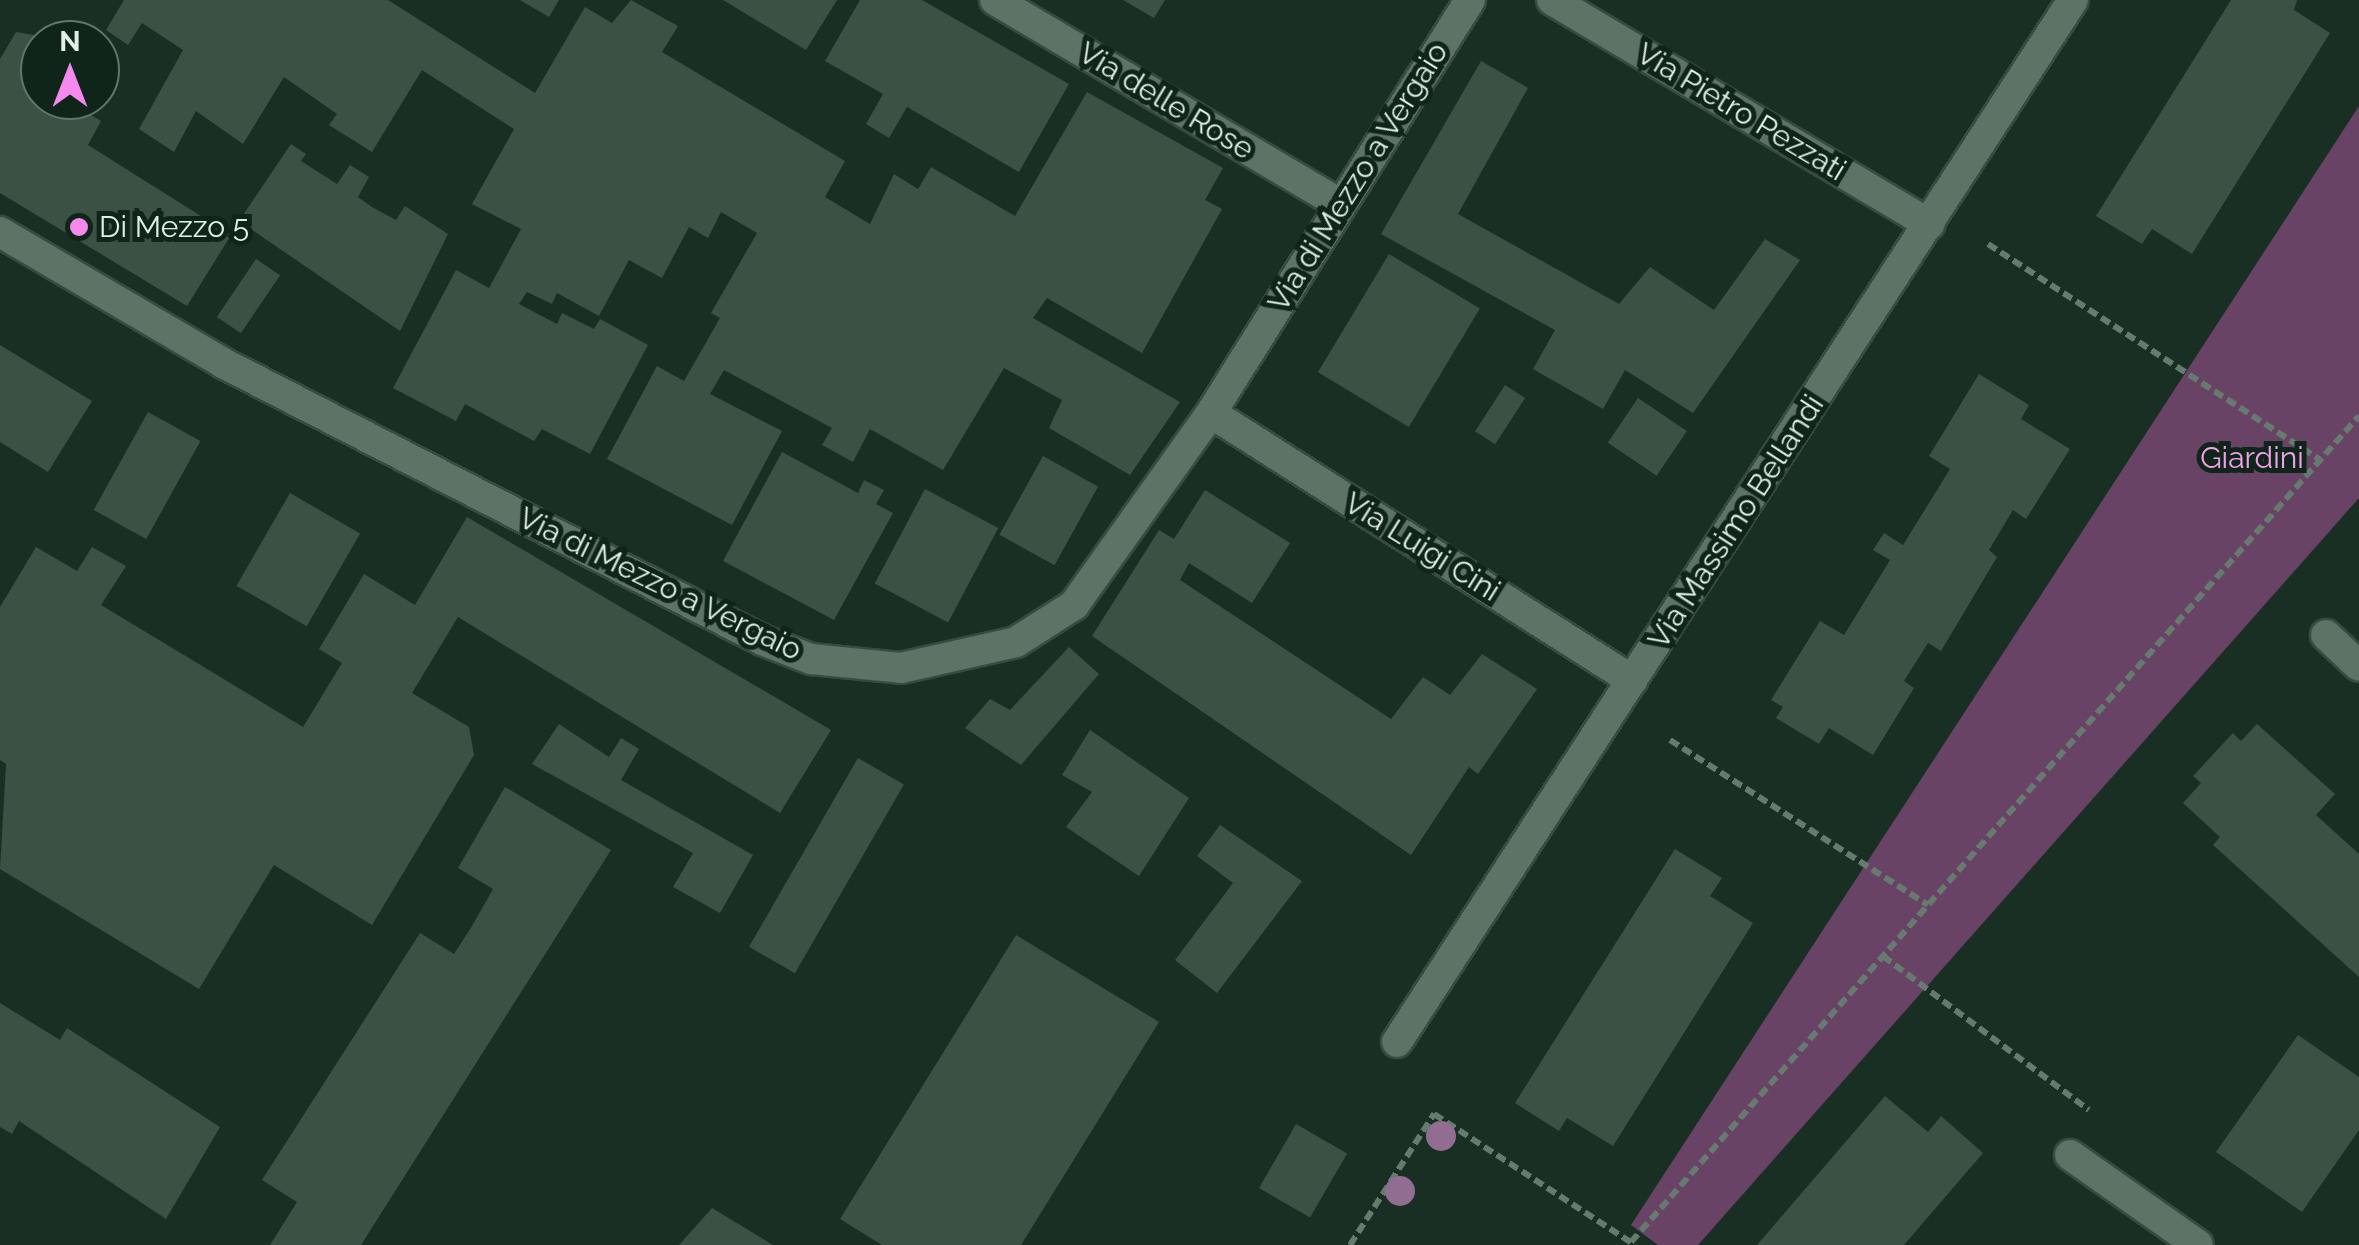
<!DOCTYPE html>
<style>
body{margin:0}
#map{position:relative;width:2359px;height:1245px;overflow:hidden;background:#1a2f23;font-family:Raleway,sans-serif}
div>[style]{position:absolute}
.green>*{inset:0;background:#684365}
.building>*{inset:0;background:#3a5143;transform-origin:0 0}
.path>*{height:6px;margin-top:-3px;transform-origin:0;background:repeating-linear-gradient(90deg,#677a6f 0 10px,transparent 0 15px)}
.roads{filter:drop-shadow(2px 0 #384b40) drop-shadow(-2px 0 #384b40) drop-shadow(0 2px #384b40) drop-shadow(0 -2px #384b40)}
.minor>*{height:30px;margin:-15px;padding:0 15px;transform-origin:15px;border-radius:15px;background:#5c7365}
.trees>*{width:30px;height:30px;margin:-15px;border-radius:50%;background:#916e91}
.dots>*{width:28px;height:28px;translate:-50% -50%;box-sizing:border-box;border:5px solid #102519;border-radius:50%}
span{translate:-50% -50%;white-space:nowrap;text-align:center;line-height:1.15;-webkit-text-stroke:10px #102519;paint-order:stroke}
.street-label{font-size:30px;color:#e1efe6}
.poi-label{font-size:30px;color:#e1efe6}
.left{translate:0 -50%;text-align:left}
.park-label{font-size:30px;color:#f2a1eb}
.north{position:absolute;left:20px;top:20px;width:100px;height:100px;box-sizing:border-box;background:#102519;border:2px solid #64766b;border-radius:50%;rotate:0deg;font-size:28px;font-weight:700;line-height:40px;text-align:center;color:#e1efe6}
.north::after{content:'';display:block;margin:auto;width:35px;height:45px;background:#f689ed;clip-path:polygon(50% 0,100% 100%,50% 72%,0 100%)}
</style>
<div id="map">
<div class="green">
<i style="clip-path:polygon(2359px 106px,2359px 498px,1698px 1245px,1658px 1245px,1631px 1225px)"></i>
</div>
<div class="building">
<i style="clip-path:polygon(124px 0,388px 0,535px 93px,585px 7px,612px 23px,631px 0,678px 26px,662px 52px,845px 161px,825px 197px,870px 224px,894px 174px,918px 189px,931px 167px,1015px 216px,1087px 92px,1223px 168px,1205px 200px,1222px 209px,1142px 353px,1047px 298px,1033px 318px,1180px 402px,1130px 475px,1049px 428px,1062px 400px,1004px 368px,943px 470px,870px 429px,853px 462px,822px 445px,832px 428px,724px 370px,710px 394px,782px 431px,732px 525px,607px 459px,657px 366px,684px 381px,720px 318px,711px 313px,757px 233px,721px 212px,708px 238px,689px 227px,662px 278px,629px 260px,599px 316px,557px 293px,552px 304px,527px 292px,519px 304px,557px 324px,562px 313px,594px 329px,600px 319px,648px 345px,590px 454px,542px 429px,534px 441px,465px 404px,456px 421px,393px 388px,456px 270px,489px 288px,521px 229px,472px 204px,514px 129px,422px 70px,372px 152px,329px 125px,337px 114px,284px 77px,243px 144px,196px 111px,174px 152px,139px 129px,183px 50px,142px 23px,128px 45px,106px 30px)"></i>
<i style="clip-path:polygon(520px 0,559px 0,549px 17px)"></i>
<i style="clip-path:polygon(723px 0,837px 0,806px 50px)"></i>
<i style="clip-path:polygon(860px 0,922px 0,1069px 84px,1019px 172px,907px 107px,889px 138px,866px 124px,883px 94px,825px 61px)"></i>
<i style="clip-path:polygon(1123px 0,1165px 0,1154px 18px)"></i>
<i style="clip-path:polygon(2231px 0,2297px 0,2294px 10px,2330px 33px,2192px 254px,2152px 229px,2142px 244px,2096px 216px)"></i>
<i style="clip-path:polygon(54px 23px,82px 40px,40px 40px,40px 100px,67px 100px,101px 121px,88px 145px,231px 235px,187px 306px,0 193px,0 59px,16px 32px,46px 37px)"></i>
<i style="clip-path:polygon(1481px 61px,1528px 88px,1458px 214px,1619px 304px,1650px 267px,1714px 310px,1765px 239px,1800px 260px,1693px 413px,1625px 370px,1603px 409px,1533px 369px,1555px 330px,1381px 234px)"></i>
<i style="clip-path:polygon(291px 144px,306px 154px,301px 161px,337px 184px,350px 165px,369px 177px,358px 197px,372px 207px,396px 220px,405px 206px,448px 234px,400px 331px,239px 221px)"></i>
<i style="left:1389px;top:254px;width:106px;height:138px;rotate:31deg"></i>
<i style="left:256px;top:259px;width:29px;height:70px;rotate:34deg"></i>
<i style="clip-path:polygon(0 345px,92px 401px,48px 472px,0 442px)"></i>
<i style="clip-path:polygon(1979px 374px,2029px 405px,2021px 419px,2070px 449px,2026px 519px,2013px 510px,1989px 550px,1997px 557px,1941px 651px,1928px 643px,1904px 681px,1914px 688px,1873px 755px,1829px 728px,1819px 744px,1776px 718px,1783px 707px,1771px 700px,1820px 621px,1844px 635px,1890px 560px,1873px 550px,1884px 533px,1903px 545px,1950px 469px,1929px 456px)"></i>
<i style="left:1505px;top:385px;width:24px;height:55px;rotate:33deg"></i>
<i style="left:1638px;top:398px;width:59px;height:54px;rotate:34deg"></i>
<i style="left:148px;top:412px;width:60px;height:112px;rotate:29deg"></i>
<i style="clip-path:polygon(782px 452px,858px 493px,864px 480px,884px 490px,876px 504px,893px 513px,834px 620px,723px 561px)"></i>
<i style="left:1043px;top:456px;width:63px;height:90px;rotate:29deg"></i>
<i style="left:925px;top:489px;width:83px;height:107px;rotate:28deg"></i>
<i style="clip-path:polygon(1205px 490px,1290px 543px,1252px 603px,1189px 563px,1180px 580px,1391px 719px,1423px 677px,1450px 695px,1482px 654px,1537px 689px,1478px 774px,1469px 767px,1411px 855px,1092px 636px,1159px 530px,1174px 539px)"></i>
<i style="left:290px;top:493px;width:81px;height:107px;rotate:30deg"></i>
<i style="clip-path:polygon(467px 517px,831px 730px,780px 813px,458px 617px,412px 693px,469px 727px,474px 755px,372px 925px,274px 865px,199px 989px,0 869px,6px 764px,0 760px,0 607px,36px 547px,77px 571px,92px 547px,126px 566px,101px 605px,303px 727px,342px 663px,319px 649px,364px 574px,415px 605px)"></i>
<i style="clip-path:polygon(1069px 647px,1099px 674px,1021px 765px,965px 728px,990px 699px,1010px 710px)"></i>
<i style="clip-path:polygon(559px 724px,609px 757px,621px 738px,639px 749px,621px 780px,753px 855px,720px 913px,673px 887px,693px 853px,532px 764px)"></i>
<i style="clip-path:polygon(2257px 724px,2335px 794px,2316px 815px,2359px 854px,2359px 977px,2213px 845px,2220px 837px,2183px 803px,2201px 783px,2193px 776px,2233px 733px,2241px 741px)"></i>
<i style="clip-path:polygon(1090px 730px,1189px 798px,1139px 876px,1066px 827px,1092px 792px,1062px 775px)"></i>
<i style="left:858px;top:758px;width:53px;height:218px;rotate:30deg"></i>
<i style="clip-path:polygon(505px 787px,611px 850px,361px 1245px,270px 1245px,297px 1202px,262px 1180px,420px 933px,454px 954px,472px 926px,493px 889px,458px 868px)"></i>
<i style="clip-path:polygon(1220px 825px,1302px 881px,1217px 993px,1175px 960px,1233px 883px,1197px 856px)"></i>
<i style="clip-path:polygon(1675px 849px,1722px 878px,1710px 896px,1753px 923px,1613px 1146px,1567px 1118px,1559px 1131px,1515px 1103px)"></i>
<i style="clip-path:polygon(1016px 935px,1159px 1022px,1021px 1245px,882px 1245px,840px 1219px)"></i>
<i style="clip-path:polygon(0 1003px,60px 1040px,67px 1028px,220px 1127px,166px 1219px,19px 1121px,12px 1134px,0 1127px)"></i>
<i style="clip-path:polygon(2298px 1035px,2359px 1077px,2359px 1130px,2302px 1212px,2216px 1152px)"></i>
<i style="clip-path:polygon(1885px 1096px,1928px 1132px,1941px 1116px,1983px 1153px,1904px 1245px,1757px 1245px)"></i>
<i style="left:1296px;top:1124px;width:59px;height:74px;rotate:30deg"></i>
<i style="clip-path:polygon(712px 1208px,773px 1245px,679px 1245px)"></i>
</div>
<div class="path">
<i style="left:1988px;top:244px;width:396px;rotate:33deg"></i>
<i style="left:1670px;top:740px;width:306px;rotate:32.6deg"></i>
<i style="left:1883px;top:956px;width:257px;rotate:36.8deg"></i>
<i style="left:1631px;top:1242px;width:1101px;rotate:-48.61deg"></i>
<i style="left:1350px;top:1245px;width:156px;rotate:-57.3deg"></i>
<i style="left:1434px;top:1114px;width:240px;rotate:33.1deg"></i>
</div>
<div class="roads">
<div class="minor">
<i style="left:995px;top:0;width:399px;rotate:30.6deg"></i>
<i style="left:1552px;top:0;width:439px;rotate:30.7deg"></i>
<i style="left:0;top:232px;width:259px;rotate:30.4deg"></i>
<i style="left:223px;top:363px;width:606px;rotate:27.2deg"></i>
<i style="left:762px;top:640px;width:53px;rotate:21.2deg"></i>
<i style="left:811px;top:659px;width:90px;rotate:5.7deg"></i>
<i style="left:901px;top:668px;width:118px;rotate:-12.7deg"></i>
<i style="left:1016px;top:642px;width:69px;rotate:-32.5deg"></i>
<i style="left:1074px;top:605px;width:236px;rotate:-54.5deg"></i>
<i style="left:1211px;top:413px;width:487px;rotate:-57.9deg"></i>
<i style="left:1211px;top:413px;width:499px;rotate:32.4deg"></i>
<i style="left:2326px;top:635px;width:45px;rotate:43.2deg"></i>
<i style="left:1397px;top:1042px;width:1242px;rotate:-57.03deg"></i>
<i style="left:2070px;top:1155px;width:156px;rotate:35.1deg"></i>
</div>
</div>
<div class="trees">
<i style="left:1441px;top:1136px"></i>
<i style="left:1400px;top:1191px"></i>
</div>
<div class="dots">
<i style="left:79px;top:227px;background:#f689ed"></i>
</div>
<div class="street-label">
<span style="left:1166px;top:101px;rotate:31deg">Via delle Rose</span>
<span style="left:1741px;top:112px;rotate:31deg">Via Pietro Pezzati</span>
<span style="left:1358px;top:177px;rotate:-58deg">Via di Mezzo a Vergaio</span>
<span style="left:1736px;top:522px;rotate:-57deg">Via Massimo Bellandi</span>
<span style="left:1422px;top:547px;rotate:32deg">Via Luigi Cini</span>
<span style="left:660px;top:584px;rotate:26deg">Via di Mezzo a Vergaio</span>
</div>
<div class="poi-label">
<span class="left" style="left:99px;top:227px">Di Mezzo 5</span>
</div>
<div class="park-label">
<span style="left:2252px;top:458px">Giardini</span>
</div>
<div class="north">N</div>
</div>
